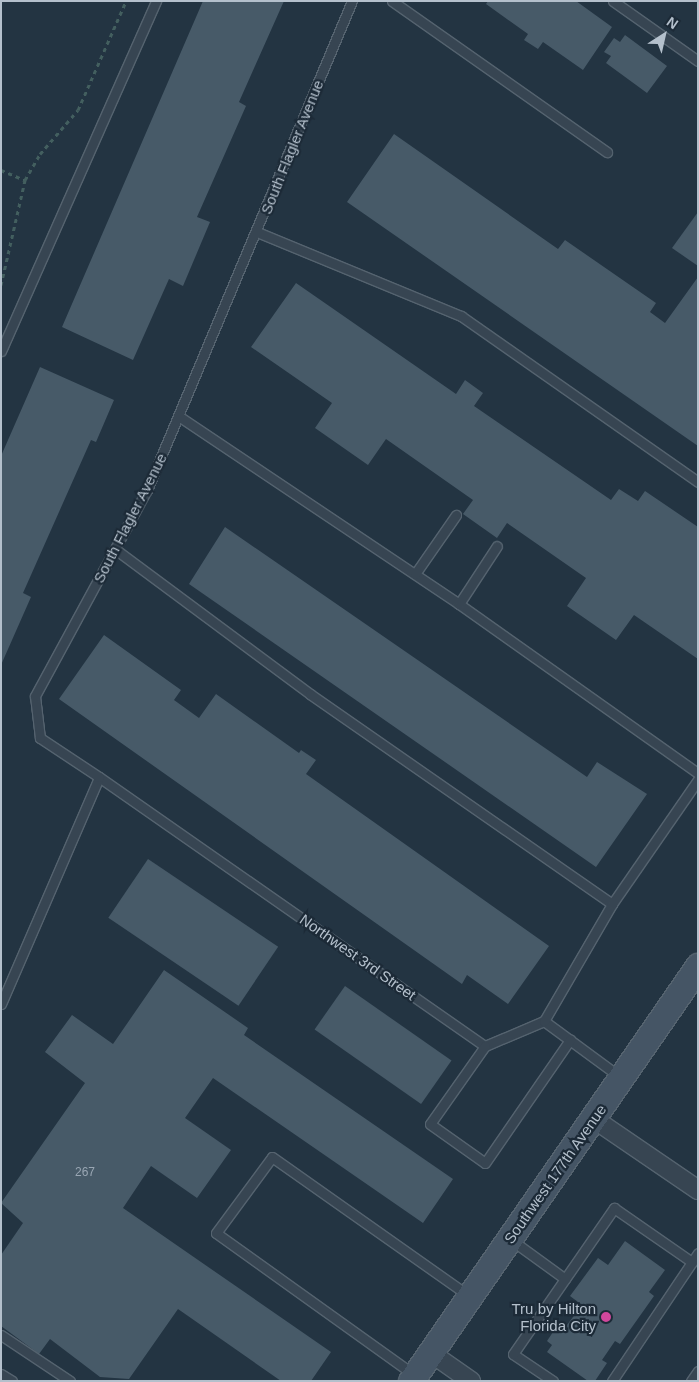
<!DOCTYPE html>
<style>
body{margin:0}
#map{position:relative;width:699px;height:1382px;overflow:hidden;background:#233442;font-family:Helvetica,sans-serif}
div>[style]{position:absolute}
.building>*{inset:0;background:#475a68;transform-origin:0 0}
.path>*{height:3px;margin-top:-1.5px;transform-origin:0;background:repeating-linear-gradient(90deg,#435f5f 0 4px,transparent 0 8px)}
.roads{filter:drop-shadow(1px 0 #55636f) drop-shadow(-1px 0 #55636f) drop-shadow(0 1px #55636f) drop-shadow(0 -1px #55636f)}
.lane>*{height:9px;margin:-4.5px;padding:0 4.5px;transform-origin:4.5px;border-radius:4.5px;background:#374552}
.street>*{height:18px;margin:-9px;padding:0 9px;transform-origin:9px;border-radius:9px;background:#374552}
.secondary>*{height:25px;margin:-12.5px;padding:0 12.5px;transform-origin:12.5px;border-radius:12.5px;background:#455565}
.dots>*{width:14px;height:14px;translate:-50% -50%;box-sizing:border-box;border:2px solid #1c2a37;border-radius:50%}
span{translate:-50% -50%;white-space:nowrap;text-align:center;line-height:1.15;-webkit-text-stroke:4.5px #1c2a37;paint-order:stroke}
.number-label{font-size:12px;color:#99a6b3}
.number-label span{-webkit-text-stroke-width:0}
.street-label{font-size:15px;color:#b4c0cc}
.poi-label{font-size:15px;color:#b4c0cc}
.right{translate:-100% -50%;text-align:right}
.frame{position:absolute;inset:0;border:2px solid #b4c0cc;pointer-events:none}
.north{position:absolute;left:639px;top:10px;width:50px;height:50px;-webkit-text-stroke:4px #1c2a37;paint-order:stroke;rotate:35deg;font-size:14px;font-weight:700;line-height:20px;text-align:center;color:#b4c0cc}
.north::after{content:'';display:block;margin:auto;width:18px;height:22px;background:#b4c0cc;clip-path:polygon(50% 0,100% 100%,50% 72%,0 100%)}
</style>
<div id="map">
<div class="building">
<i style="clip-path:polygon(203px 1px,284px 1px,239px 102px,246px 106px,197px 217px,210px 222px,183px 286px,169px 279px,133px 360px,62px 327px)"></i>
<i style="clip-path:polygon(488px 1px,576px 1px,612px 27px,583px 70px,543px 42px,538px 49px,524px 40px,528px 34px,486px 4px)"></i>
<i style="clip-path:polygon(625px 35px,667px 66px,647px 93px,606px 63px,611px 56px,604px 52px,614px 38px,620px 42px)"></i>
<i style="clip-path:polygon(394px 134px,558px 249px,565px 240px,656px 303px,650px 312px,665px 323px,698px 277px,698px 446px,347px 202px)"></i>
<i style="clip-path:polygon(698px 212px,698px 266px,672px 248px)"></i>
<i style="clip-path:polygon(296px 283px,456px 394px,465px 380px,483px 393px,474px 406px,611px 500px,619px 489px,638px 501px,645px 491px,698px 527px,698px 659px,634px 615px,616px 640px,567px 606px,586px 578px,507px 523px,497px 538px,463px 514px,473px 500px,386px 439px,368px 465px,315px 428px,332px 403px,251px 347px)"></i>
<i style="clip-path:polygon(40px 367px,114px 400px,96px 442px,91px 440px,23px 593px,31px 597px,1px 665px,1px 456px)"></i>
<i style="clip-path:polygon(225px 527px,587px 777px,597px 762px,647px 794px,596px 867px,189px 584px)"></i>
<i style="clip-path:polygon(104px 635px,181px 690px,174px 700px,199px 718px,216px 694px,299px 753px,301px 750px,316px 760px,306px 774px,549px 946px,508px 1004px,467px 975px,462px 984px,59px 699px)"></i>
<i style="left:148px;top:859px;width:157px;height:71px;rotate:34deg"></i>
<i style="clip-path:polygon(164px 970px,248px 1028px,244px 1035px,453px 1179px,423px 1223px,213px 1078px,185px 1118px,231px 1150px,197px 1198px,151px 1166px,123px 1208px,331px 1352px,311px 1381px,281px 1381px,178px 1309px,129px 1379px,100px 1377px,50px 1339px,39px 1354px,1px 1326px,1px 1255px,23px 1223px,1px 1203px,85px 1083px,45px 1052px,72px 1015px,113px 1044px)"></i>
<i style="left:345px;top:986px;width:130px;height:53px;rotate:35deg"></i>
<i style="clip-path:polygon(625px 1241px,665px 1270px,649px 1292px,654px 1296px,620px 1344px,615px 1341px,602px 1360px,607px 1363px,595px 1381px,588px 1381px,547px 1352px,552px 1345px,547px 1341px,555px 1329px,561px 1333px,582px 1305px,570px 1296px,598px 1258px,608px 1265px)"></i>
</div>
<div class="path">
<i style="left:1px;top:170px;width:26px;rotate:23deg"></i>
<i style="left:1px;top:285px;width:108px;rotate:-77.1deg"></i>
<i style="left:25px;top:180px;width:30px;rotate:-60deg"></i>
<i style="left:40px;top:154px;width:58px;rotate:-49.2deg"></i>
<i style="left:78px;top:110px;width:119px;rotate:-66.2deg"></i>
</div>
<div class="roads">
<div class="lane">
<i style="left:392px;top:1px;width:263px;rotate:35.1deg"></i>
<i style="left:613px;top:1px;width:104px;rotate:35.2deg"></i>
<i style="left:257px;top:232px;width:221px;rotate:22.4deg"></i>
<i style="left:461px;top:316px;width:289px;rotate:35deg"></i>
<i style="left:1px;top:351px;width:383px;rotate:-66.1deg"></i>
<i style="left:180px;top:417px;width:336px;rotate:33.8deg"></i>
<i style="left:459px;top:604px;width:293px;rotate:35.3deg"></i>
<i style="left:115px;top:549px;width:243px;rotate:36.6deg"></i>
<i style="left:310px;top:694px;width:368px;rotate:34.8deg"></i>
<i style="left:415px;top:574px;width:72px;rotate:-55.2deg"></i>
<i style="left:459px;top:604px;width:69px;rotate:-56.8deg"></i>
<i style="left:99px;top:777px;width:470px;rotate:34.9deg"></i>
<i style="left:485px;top:1046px;width:64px;rotate:-23deg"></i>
<i style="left:544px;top:1021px;width:93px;rotate:36.3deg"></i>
<i style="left:1px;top:1004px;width:247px;rotate:-66.6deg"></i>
<i style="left:99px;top:777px;width:71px;rotate:-146.5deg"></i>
<i style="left:40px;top:738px;width:42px;rotate:-96.8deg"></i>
<i style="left:35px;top:696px;width:234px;rotate:-61.5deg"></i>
<i style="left:147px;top:490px;width:530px;rotate:-67.26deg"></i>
<i style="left:544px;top:1021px;width:135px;rotate:-59.8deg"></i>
<i style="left:612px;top:904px;width:151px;rotate:-55.3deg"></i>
<i style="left:485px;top:1046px;width:95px;rotate:125.2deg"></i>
<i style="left:430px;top:1124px;width:67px;rotate:35.3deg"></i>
<i style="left:485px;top:1163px;width:150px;rotate:-55.4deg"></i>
<i style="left:510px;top:1239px;width:68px;rotate:36deg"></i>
<i style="left:1px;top:1335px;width:83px;rotate:33.7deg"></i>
<i style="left:1px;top:1374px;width:13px;rotate:32deg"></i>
<i style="left:413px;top:1374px;width:242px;rotate:-144.4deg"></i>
<i style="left:216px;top:1233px;width:94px;rotate:-53.6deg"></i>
<i style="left:272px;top:1157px;width:241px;rotate:35.2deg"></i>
<i style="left:553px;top:1381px;width:48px;rotate:-146deg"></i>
<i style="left:513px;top:1354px;width:178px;rotate:-55.3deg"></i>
<i style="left:614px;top:1208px;width:95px;rotate:34.7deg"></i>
<i style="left:612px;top:1381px;width:154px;rotate:-56.1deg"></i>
<i style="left:691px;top:1381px;width:12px;rotate:-55deg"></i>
</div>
<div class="street">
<i style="left:594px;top:1119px;width:126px;rotate:34.3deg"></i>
<i style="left:431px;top:1353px;width:49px;rotate:35deg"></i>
</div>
<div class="secondary">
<i style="left:411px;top:1381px;width:505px;rotate:-55.33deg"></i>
</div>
</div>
<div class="dots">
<i style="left:606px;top:1317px;background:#d1479c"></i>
</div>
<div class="number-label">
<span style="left:85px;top:1173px">267</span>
</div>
<div class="street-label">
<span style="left:292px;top:147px;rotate:-68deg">South Flagler Avenue</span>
<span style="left:130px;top:518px;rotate:-63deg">South Flagler Avenue</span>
<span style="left:358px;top:957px;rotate:35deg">Northwest 3rd Street</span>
<span style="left:555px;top:1174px;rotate:-55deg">Southwest 177th Avenue</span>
</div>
<div class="poi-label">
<span class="right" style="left:596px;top:1317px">Tru by Hilton<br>Florida City</span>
</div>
<div class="frame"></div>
<div class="north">N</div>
</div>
